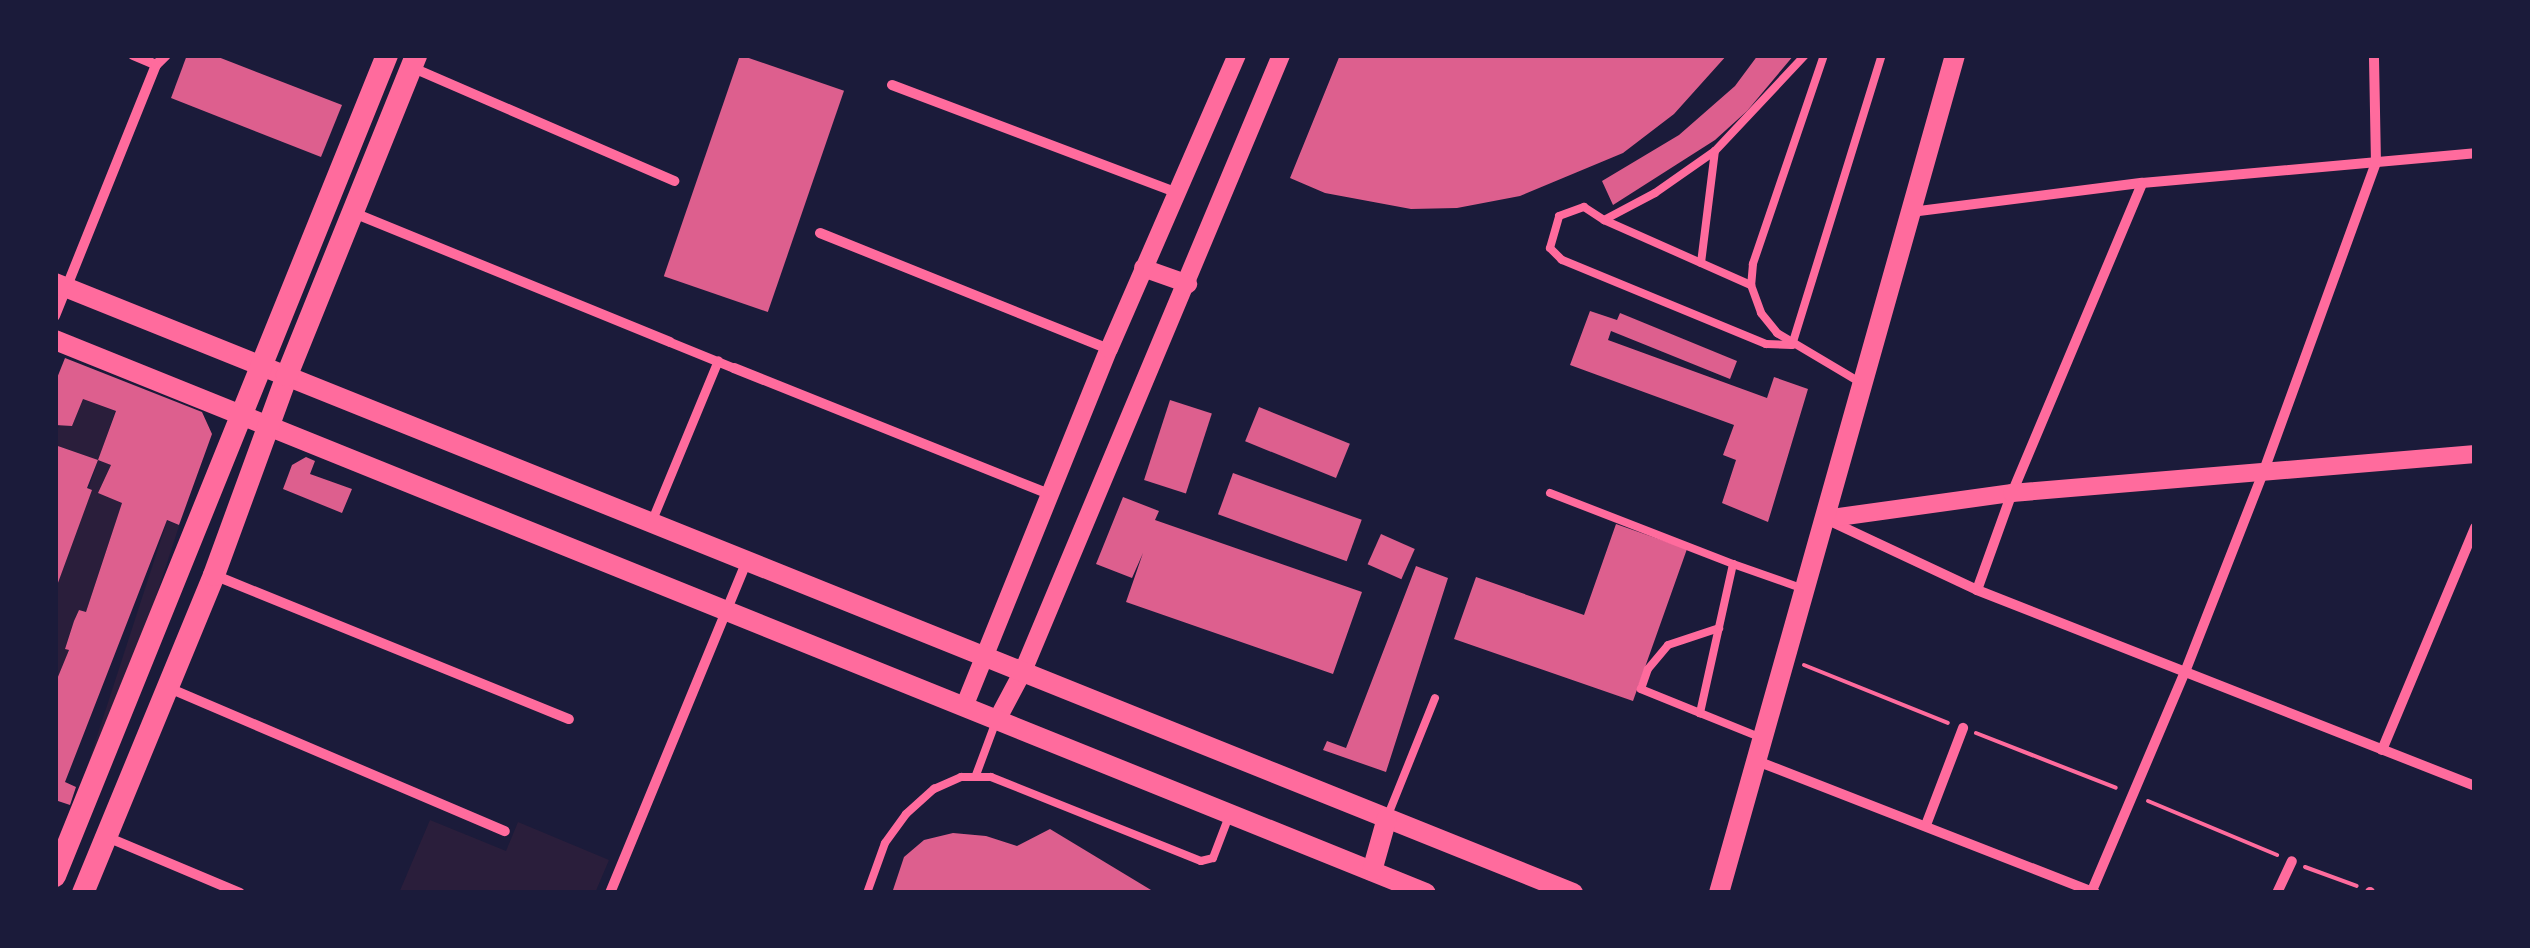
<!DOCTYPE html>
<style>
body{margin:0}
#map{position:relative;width:2530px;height:948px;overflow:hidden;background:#1b1b3a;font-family:"Fira Sans Condensed",sans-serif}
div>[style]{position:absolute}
.green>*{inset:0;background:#2a1e3b;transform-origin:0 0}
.building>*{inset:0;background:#dd5f8e;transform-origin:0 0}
.path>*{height:4px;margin:-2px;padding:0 2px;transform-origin:2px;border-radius:2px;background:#ff6b9d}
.service>*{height:8px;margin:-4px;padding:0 4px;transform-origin:4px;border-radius:4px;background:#ff6b9d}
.pedestrian>*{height:9px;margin:-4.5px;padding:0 4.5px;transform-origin:4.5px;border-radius:4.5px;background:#ff6b9d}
.minor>*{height:10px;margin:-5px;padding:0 5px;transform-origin:5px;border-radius:5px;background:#ff6b9d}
.tertiary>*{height:18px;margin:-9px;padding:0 9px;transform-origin:9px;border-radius:9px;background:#ff6b9d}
.secondary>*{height:20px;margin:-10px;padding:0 10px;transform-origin:10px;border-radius:10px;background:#ff6b9d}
.primary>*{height:22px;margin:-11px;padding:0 11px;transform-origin:11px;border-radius:11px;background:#ff6b9d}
span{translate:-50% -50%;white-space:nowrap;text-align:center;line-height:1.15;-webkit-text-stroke:9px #1b1b3a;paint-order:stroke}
.frame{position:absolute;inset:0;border:58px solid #1b1b3a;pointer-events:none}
</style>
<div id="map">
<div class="green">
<i style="clip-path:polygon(83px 399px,115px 411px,99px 459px,111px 465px,98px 493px,122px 503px,86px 612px,79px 610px,74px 621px,65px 648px,69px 650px,55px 684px,55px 592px,98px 460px,55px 445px,55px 431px)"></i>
<i style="left:167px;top:521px;width:13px;height:280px;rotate:18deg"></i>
<i style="clip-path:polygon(430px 820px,506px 851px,518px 822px,609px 860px,595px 893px,399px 893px)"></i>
</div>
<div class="building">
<i style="clip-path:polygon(187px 55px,213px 55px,342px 105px,321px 157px,171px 98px)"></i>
<i style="left:740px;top:55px;width:110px;height:234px;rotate:19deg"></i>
<i style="clip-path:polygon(1340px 55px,1455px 56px,1727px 55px,1674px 114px,1623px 153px,1520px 196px,1457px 208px,1411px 209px,1325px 193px,1290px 178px)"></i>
<i style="clip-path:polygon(1758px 55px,1794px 55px,1747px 111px,1715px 140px,1613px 205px,1602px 181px,1679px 135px,1735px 86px)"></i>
<i style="clip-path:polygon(1590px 311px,1617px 320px,1620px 313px,1737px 361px,1730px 379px,1611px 331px,1608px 340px,1767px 398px,1774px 377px,1808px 389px,1768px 522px,1722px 503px,1736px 460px,1723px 455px,1734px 425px,1570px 365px)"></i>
<i style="clip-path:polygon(65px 358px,202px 412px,212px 434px,179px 525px,167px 520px,65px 782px,76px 787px,70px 805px,58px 801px,55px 808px,55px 684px,69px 650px,65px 649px,74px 621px,79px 610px,86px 612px,122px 503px,98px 493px,111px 465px,98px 460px,116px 411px,83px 399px,72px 426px,55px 425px,55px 383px)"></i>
<i style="left:1170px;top:400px;width:44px;height:84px;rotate:18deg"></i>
<i style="left:1259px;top:407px;width:98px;height:37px;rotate:22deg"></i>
<i style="clip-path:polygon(55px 445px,98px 460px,87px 488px,92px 490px,55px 591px)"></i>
<i style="clip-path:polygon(306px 457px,315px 461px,310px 474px,352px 489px,342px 513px,283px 489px,292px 465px)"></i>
<i style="left:1233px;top:473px;width:137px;height:44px;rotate:20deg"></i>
<i style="clip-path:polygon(1123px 497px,1159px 511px,1155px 520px,1362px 592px,1333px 674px,1126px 602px,1143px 553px,1132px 578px,1096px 564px)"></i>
<i style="clip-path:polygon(1616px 524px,1687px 549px,1633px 701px,1454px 639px,1476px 577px,1584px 615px)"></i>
<i style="left:1381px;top:534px;width:37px;height:33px;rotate:24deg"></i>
<i style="clip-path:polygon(1416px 566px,1448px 578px,1386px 772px,1323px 750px,1327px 741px,1346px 748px)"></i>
<i style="clip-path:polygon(1050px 829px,1156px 893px,892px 893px,904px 857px,924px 840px,953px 833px,986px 836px,1017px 846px)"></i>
</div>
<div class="path">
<i style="left:1804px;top:665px;width:155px;rotate:21.9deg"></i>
<i style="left:1976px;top:733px;width:150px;rotate:21.4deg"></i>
<i style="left:2148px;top:801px;width:140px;rotate:22.7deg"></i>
<i style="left:2305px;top:867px;width:55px;rotate:20.1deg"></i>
</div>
<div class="service">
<i style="left:1824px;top:55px;width:221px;rotate:108.8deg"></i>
<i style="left:1753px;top:264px;width:21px;rotate:95deg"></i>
<i style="left:1751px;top:285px;width:30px;rotate:70deg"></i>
<i style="left:1761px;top:313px;width:26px;rotate:51deg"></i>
<i style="left:1777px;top:333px;width:94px;rotate:30.7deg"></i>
<i style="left:1604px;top:220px;width:161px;rotate:23.9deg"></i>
<i style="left:1701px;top:263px;width:113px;rotate:-82.9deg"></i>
<i style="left:1792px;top:345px;width:26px;rotate:-178deg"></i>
<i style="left:1766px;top:344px;width:221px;rotate:-157.6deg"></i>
<i style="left:1562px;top:260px;width:17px;rotate:-135deg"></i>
<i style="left:1550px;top:248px;width:33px;rotate:-74deg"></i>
<i style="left:1559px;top:216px;width:27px;rotate:-20deg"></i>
<i style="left:1584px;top:207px;width:24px;rotate:33deg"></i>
<i style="left:1604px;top:220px;width:58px;rotate:-27.9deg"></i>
<i style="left:1655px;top:193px;width:73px;rotate:-35deg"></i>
<i style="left:1715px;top:151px;width:132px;rotate:-46.8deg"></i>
<i style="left:1792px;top:345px;width:304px;rotate:-72.8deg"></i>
<i style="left:1550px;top:493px;width:196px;rotate:21.2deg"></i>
<i style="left:1733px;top:564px;width:153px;rotate:102.5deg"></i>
<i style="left:1700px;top:713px;width:67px;rotate:22deg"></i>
<i style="left:1733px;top:564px;width:75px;rotate:19.4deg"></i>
<i style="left:1700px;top:713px;width:64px;rotate:-157.9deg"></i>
<i style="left:1641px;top:689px;width:21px;rotate:-71deg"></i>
<i style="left:1648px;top:669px;width:31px;rotate:-50deg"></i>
<i style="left:1668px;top:645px;width:54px;rotate:-18.4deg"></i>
<i style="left:976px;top:775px;width:54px;rotate:-69.6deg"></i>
<i style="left:1388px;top:815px;width:126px;rotate:-68.1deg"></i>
<i style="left:867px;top:893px;width:53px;rotate:-70.2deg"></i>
<i style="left:885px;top:843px;width:36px;rotate:-54deg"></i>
<i style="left:906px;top:814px;width:38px;rotate:-42deg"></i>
<i style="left:934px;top:789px;width:30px;rotate:-24deg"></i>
<i style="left:961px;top:777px;width:30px"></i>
<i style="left:991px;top:777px;width:226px;rotate:21.8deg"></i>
<i style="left:1201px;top:861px;width:12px;rotate:-14deg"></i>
<i style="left:1213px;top:858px;width:45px;rotate:-69.1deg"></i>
</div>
<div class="pedestrian">
<i style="left:670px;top:342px;width:69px;rotate:22.1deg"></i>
<i style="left:651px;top:522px;width:175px;rotate:-67.5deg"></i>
</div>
<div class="minor">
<i style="left:133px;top:55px;width:25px;rotate:23deg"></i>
<i style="left:411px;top:67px;width:287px;rotate:23.4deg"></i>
<i style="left:892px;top:85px;width:303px;rotate:20.7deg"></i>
<i style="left:1911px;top:212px;width:233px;rotate:-7.2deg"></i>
<i style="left:2142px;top:183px;width:334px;rotate:-5.1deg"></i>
<i style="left:354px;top:213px;width:341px;rotate:22.2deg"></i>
<i style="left:820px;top:233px;width:311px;rotate:21.9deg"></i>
<i style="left:55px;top:316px;width:271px;rotate:-68.1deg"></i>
<i style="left:156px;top:65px;width:14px;rotate:-45deg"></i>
<i style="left:734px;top:368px;width:342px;rotate:21.8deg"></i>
<i style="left:1830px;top:521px;width:162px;rotate:25.1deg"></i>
<i style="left:1977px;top:590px;width:535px;rotate:21.48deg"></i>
<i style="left:214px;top:575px;width:383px;rotate:22.1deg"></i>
<i style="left:1977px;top:590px;width:103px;rotate:-70.2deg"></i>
<i style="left:2012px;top:493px;width:336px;rotate:-67.2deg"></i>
<i style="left:169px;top:688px;width:365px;rotate:23.1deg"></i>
<i style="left:2382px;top:750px;width:241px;rotate:-67.3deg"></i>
<i style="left:1757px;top:761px;width:363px;rotate:21.3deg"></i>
<i style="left:1926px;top:825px;width:104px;rotate:-69.1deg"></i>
<i style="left:107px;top:837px;width:144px;rotate:22.8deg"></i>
<i style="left:610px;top:893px;width:359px;rotate:-67.6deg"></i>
<i style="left:2091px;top:893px;width:240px;rotate:-67deg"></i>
<i style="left:2185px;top:672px;width:214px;rotate:-68.6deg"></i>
<i style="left:2263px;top:473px;width:330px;rotate:-70deg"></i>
<i style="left:2376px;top:163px;width:108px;rotate:-91.1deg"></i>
<i style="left:2277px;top:893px;width:35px;rotate:-65deg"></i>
<i style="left:2370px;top:893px;width:1px;rotate:-90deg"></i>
</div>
<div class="tertiary">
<i style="left:1143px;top:268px;width:48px;rotate:19.6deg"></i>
<i style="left:1824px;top:519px;width:190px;rotate:-7.9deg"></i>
<i style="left:2012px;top:493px;width:465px;rotate:-4.8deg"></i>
<i style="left:964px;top:707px;width:386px;rotate:-68deg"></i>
<i style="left:1109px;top:349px;width:321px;rotate:-66.5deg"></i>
<i style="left:997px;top:720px;width:55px;rotate:-62deg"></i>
<i style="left:1023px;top:671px;width:668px;rotate:-67.27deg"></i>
</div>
<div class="secondary">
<i style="left:55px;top:283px;width:1636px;rotate:21.89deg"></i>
<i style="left:55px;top:340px;width:1478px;rotate:21.97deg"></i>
<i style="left:1372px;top:871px;width:55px;rotate:-74.2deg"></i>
<i style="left:1719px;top:893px;width:871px;rotate:-74.27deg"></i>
</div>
<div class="primary">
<i style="left:55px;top:876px;width:886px;rotate:-67.98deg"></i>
<i style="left:83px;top:893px;width:344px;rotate:-67.6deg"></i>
<i style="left:214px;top:575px;width:213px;rotate:-69.9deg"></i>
<i style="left:287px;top:375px;width:345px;rotate:-68deg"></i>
</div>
<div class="frame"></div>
</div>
